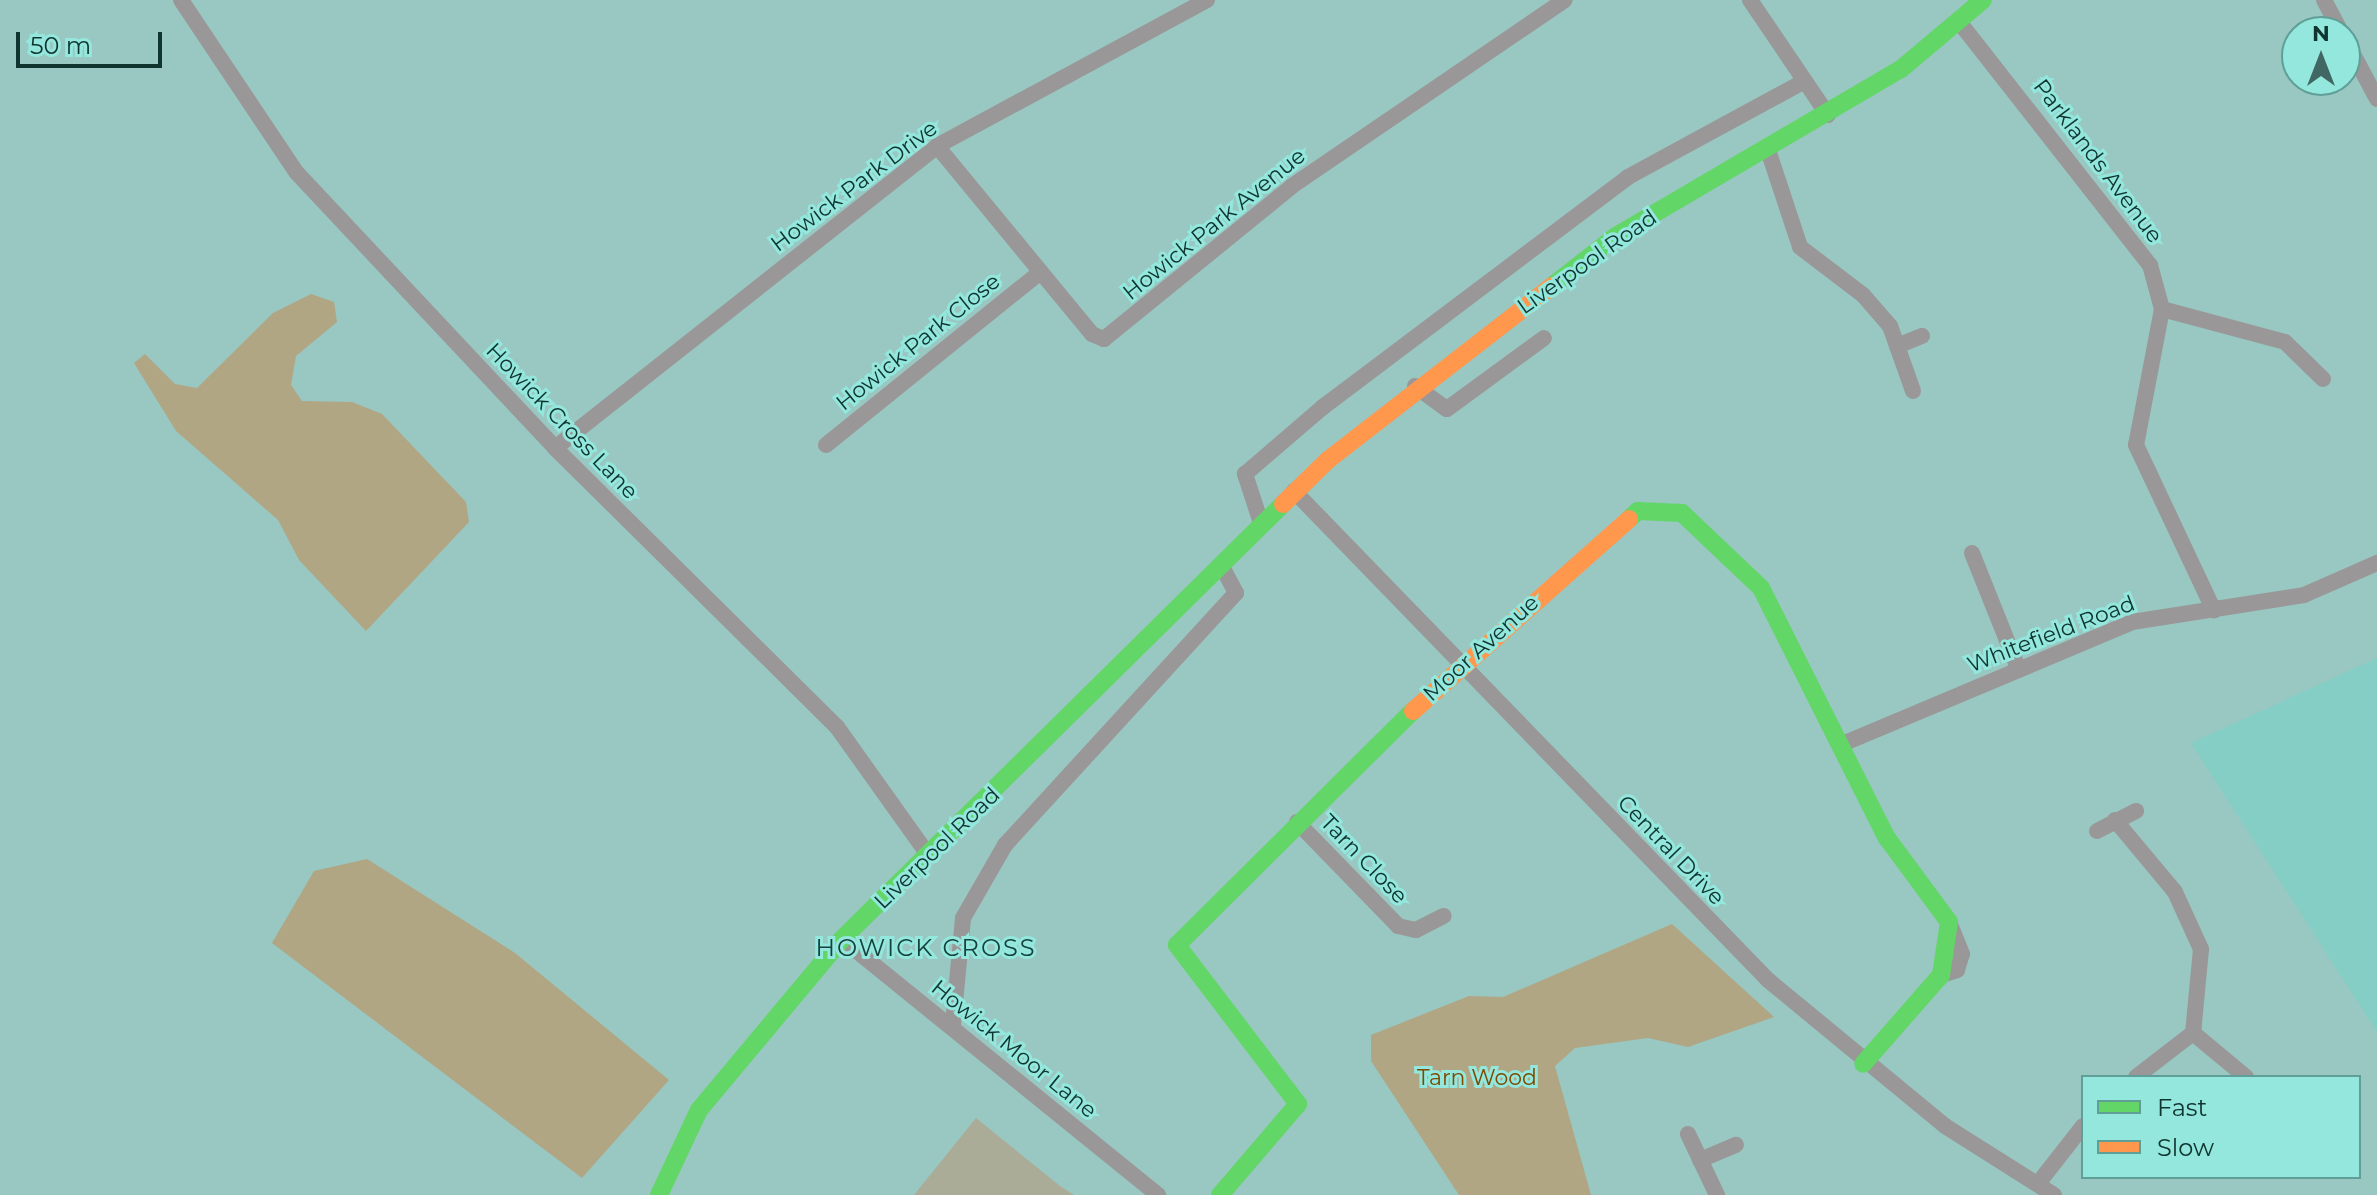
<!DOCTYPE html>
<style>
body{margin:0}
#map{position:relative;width:2377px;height:1195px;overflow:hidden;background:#99c7c1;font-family:Montserrat,sans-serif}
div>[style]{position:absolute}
.built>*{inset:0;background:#85cec5}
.green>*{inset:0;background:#abac97}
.forest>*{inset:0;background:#b0a684}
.street>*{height:16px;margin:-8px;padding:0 8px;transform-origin:8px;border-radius:8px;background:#999798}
.fast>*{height:18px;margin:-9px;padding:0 9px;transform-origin:9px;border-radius:9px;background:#63d668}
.slow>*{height:18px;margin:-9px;padding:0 9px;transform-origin:9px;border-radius:9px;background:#ff974d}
span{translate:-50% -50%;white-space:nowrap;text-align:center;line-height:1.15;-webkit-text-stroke:6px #93e7dc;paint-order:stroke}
.street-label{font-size:22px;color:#103430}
.park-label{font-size:22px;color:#7e4900}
.neighbourhood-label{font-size:24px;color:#15423d;letter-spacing:2px}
.legend{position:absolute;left:2081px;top:1075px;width:280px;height:104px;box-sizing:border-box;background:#93e7dc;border:2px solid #5f9f97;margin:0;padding:10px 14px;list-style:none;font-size:24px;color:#103430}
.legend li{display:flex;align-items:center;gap:16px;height:40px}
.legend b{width:40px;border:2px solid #5f9f97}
.north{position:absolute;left:2281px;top:16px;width:80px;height:80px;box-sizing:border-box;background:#93e7dc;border:2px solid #5f9f97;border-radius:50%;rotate:0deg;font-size:22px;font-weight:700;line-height:32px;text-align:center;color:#103430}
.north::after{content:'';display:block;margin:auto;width:28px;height:36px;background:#406763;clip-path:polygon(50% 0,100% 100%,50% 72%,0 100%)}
.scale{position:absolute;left:16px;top:32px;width:146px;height:36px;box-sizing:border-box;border:4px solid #103430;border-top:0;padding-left:10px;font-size:24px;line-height:28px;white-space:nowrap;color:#103430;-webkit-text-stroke:6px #93e7dc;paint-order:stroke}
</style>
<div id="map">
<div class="built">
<i style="clip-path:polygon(2377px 658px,2377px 1032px,2191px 743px)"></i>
</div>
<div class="green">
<i style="clip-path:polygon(976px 1118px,1060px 1186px,1074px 1195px,914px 1195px)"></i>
</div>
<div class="forest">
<i style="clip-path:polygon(311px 294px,334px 302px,337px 322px,296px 356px,291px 385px,302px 401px,352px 402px,382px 414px,466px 502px,469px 522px,366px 631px,299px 560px,278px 520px,176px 431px,134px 363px,145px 354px,175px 384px,197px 388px,273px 313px)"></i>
<i style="clip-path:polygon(367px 859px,515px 953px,669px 1080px,582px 1178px,272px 943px,314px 871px)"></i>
<i style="clip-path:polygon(1672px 924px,1774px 1017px,1688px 1047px,1648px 1038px,1575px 1048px,1555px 1066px,1591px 1195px,1459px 1195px,1371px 1061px,1371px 1035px,1469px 996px,1503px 997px)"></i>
</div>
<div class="street">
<i style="left:181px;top:0;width:208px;rotate:56.2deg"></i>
<i style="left:297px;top:173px;width:377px;rotate:46.8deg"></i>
<i style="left:555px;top:448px;width:397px;rotate:44.7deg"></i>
<i style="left:837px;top:727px;width:158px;rotate:54.5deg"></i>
<i style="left:1750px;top:0;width:139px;rotate:55.9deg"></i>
<i style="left:2324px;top:0;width:36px;rotate:62deg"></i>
<i style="left:1960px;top:23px;width:308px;rotate:51.9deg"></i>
<i style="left:2150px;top:265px;width:46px;rotate:74.7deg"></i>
<i style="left:2162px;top:309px;width:138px;rotate:100.8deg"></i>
<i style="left:2136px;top:445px;width:183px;rotate:64.8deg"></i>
<i style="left:2345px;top:39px;width:68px;rotate:61.9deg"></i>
<i style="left:937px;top:146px;width:244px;rotate:50.5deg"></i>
<i style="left:1092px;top:334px;width:13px;rotate:23deg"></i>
<i style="left:1104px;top:339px;width:242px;rotate:-39.1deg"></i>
<i style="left:1292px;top:186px;width:330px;rotate:-34.3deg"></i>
<i style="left:1768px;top:150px;width:102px;rotate:71.7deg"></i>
<i style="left:1800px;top:247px;width:79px;rotate:37.3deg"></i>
<i style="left:1863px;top:295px;width:41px;rotate:48.9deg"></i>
<i style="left:1890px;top:326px;width:69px;rotate:70.5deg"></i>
<i style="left:2162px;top:309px;width:127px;rotate:15deg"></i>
<i style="left:2285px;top:342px;width:53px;rotate:44.2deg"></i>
<i style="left:1897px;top:346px;width:27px;rotate:-22deg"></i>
<i style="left:1415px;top:386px;width:39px;rotate:36deg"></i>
<i style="left:1447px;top:409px;width:120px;rotate:-36.2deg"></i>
<i style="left:826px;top:445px;width:274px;rotate:-38.9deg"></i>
<i style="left:555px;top:448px;width:487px;rotate:-38.3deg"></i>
<i style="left:937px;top:146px;width:307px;rotate:-28.4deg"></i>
<i style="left:1294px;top:491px;width:681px;rotate:45.89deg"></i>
<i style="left:1768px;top:980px;width:229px;rotate:39.5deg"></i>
<i style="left:1945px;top:1126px;width:129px;rotate:32.3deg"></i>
<i style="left:1261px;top:523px;width:52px;rotate:-108.1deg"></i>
<i style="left:1245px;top:474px;width:103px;rotate:-40.7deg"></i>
<i style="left:1323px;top:407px;width:382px;rotate:-37deg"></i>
<i style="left:1628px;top:177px;width:201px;rotate:-28.5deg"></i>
<i style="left:1972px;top:553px;width:124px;rotate:68.2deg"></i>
<i style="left:1840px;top:745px;width:317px;rotate:-22.8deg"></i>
<i style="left:2132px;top:622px;width:174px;rotate:-8.9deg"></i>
<i style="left:2304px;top:595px;width:80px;rotate:-23.7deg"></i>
<i style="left:2115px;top:820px;width:94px;rotate:50.2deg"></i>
<i style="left:2175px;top:892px;width:63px;rotate:65.5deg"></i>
<i style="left:2201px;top:949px;width:84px;rotate:95.4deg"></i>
<i style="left:2193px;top:1033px;width:72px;rotate:142.3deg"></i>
<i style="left:1297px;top:822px;width:145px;rotate:45.8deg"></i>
<i style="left:1398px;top:926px;width:18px;rotate:13deg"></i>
<i style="left:1416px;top:930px;width:31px;rotate:-27deg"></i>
<i style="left:2097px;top:831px;width:44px;rotate:-27.1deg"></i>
<i style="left:842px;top:939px;width:407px;rotate:39deg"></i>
<i style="left:1941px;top:975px;width:17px;rotate:-17deg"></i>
<i style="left:1957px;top:970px;width:17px;rotate:-73deg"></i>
<i style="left:1962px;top:954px;width:35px;rotate:-112deg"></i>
<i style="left:953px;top:1024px;width:106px;rotate:-84.6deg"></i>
<i style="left:963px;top:918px;width:84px;rotate:-60.1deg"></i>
<i style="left:1005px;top:845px;width:342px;rotate:-47.5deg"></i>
<i style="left:1236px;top:593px;width:32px;rotate:-118deg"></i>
<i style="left:2193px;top:1033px;width:69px;rotate:39.7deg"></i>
<i style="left:1688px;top:1134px;width:68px;rotate:64.6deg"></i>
<i style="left:1700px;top:1160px;width:39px;rotate:-23deg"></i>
<i style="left:2040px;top:1181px;width:70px;rotate:-52deg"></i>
</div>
<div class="fast">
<i style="left:1552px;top:286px;width:81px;rotate:-38deg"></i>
<i style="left:1616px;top:236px;width:330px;rotate:-30.4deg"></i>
<i style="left:1901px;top:69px;width:107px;rotate:-40.1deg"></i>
<i style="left:1629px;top:519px;width:12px;rotate:-42deg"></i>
<i style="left:1638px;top:511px;width:44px;rotate:2.6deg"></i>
<i style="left:1682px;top:513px;width:109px;rotate:43.5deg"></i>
<i style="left:1761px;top:588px;width:280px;rotate:63.3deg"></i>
<i style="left:1887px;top:838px;width:104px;rotate:53.6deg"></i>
<i style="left:1949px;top:922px;width:54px;rotate:98.6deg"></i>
<i style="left:1941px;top:975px;width:118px;rotate:131.2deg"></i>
<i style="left:659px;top:1195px;width:94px;rotate:-64.8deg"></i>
<i style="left:699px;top:1110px;width:223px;rotate:-50.1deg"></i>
<i style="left:842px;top:939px;width:619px;rotate:-44.61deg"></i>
<i style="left:1220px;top:1195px;width:120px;rotate:-49.4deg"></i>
<i style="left:1298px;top:1104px;width:200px;rotate:-127.3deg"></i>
<i style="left:1177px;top:945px;width:332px;rotate:-44.8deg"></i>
</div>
<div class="slow">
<i style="left:1283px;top:504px;width:63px;rotate:-44.4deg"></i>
<i style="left:1328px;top:460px;width:284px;rotate:-37.8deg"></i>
<i style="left:1413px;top:711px;width:289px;rotate:-41.6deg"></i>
</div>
<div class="street-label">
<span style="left:2098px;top:161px;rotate:53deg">Parklands Avenue</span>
<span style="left:854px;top:186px;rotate:-37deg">Howick Park Drive</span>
<span style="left:1214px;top:224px;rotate:-39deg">Howick Park Avenue</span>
<span style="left:1587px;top:262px;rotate:-35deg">Liverpool Road</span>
<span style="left:918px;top:342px;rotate:-39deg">Howick Park Close</span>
<span style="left:562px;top:421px;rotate:46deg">Howick Cross Lane</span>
<span style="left:2051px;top:634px;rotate:-21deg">Whitefield Road</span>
<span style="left:1481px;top:648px;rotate:-42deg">Moor Avenue</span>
<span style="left:937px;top:848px;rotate:-44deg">Liverpool Road</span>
<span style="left:1671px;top:850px;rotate:46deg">Central Drive</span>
<span style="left:1364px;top:859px;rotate:46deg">Tarn Close</span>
<span style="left:1014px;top:1049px;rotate:39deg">Howick Moor Lane</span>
</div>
<div class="park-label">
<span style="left:1477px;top:1078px">Tarn Wood</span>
</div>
<div class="neighbourhood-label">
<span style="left:926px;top:948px">HOWICK CROSS</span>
</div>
<ul class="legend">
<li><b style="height:10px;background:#63d668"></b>Fast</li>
<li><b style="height:10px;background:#ff974d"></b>Slow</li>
</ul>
<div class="north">N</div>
<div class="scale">50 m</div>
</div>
